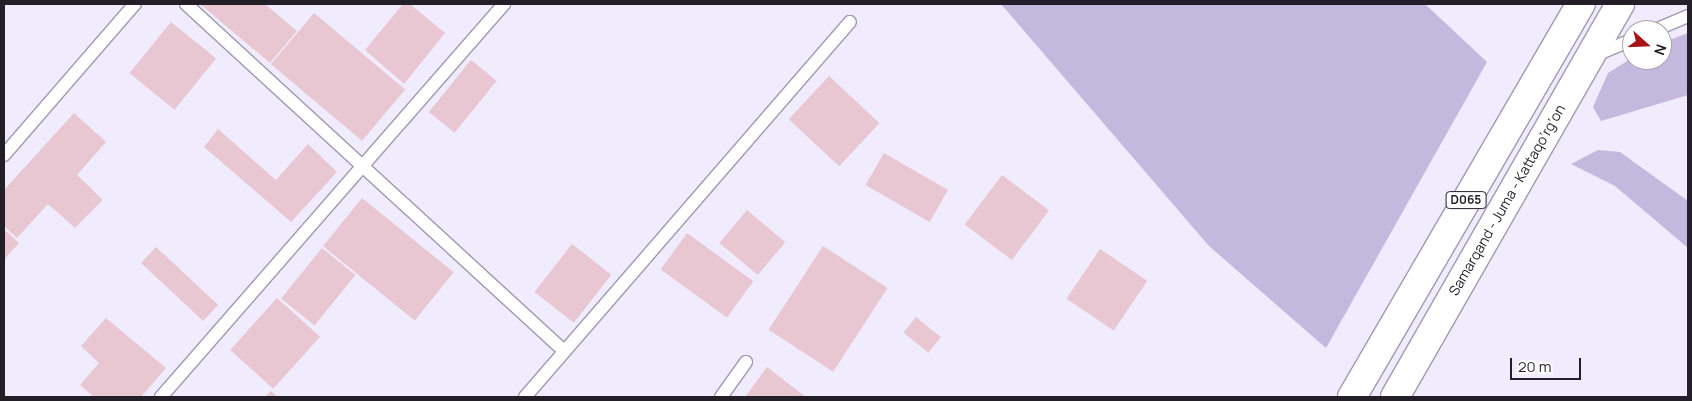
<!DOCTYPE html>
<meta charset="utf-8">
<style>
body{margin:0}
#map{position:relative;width:1692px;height:401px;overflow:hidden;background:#f1ecfd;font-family:Manrope,sans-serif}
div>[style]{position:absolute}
.green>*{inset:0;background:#c3b8de}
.building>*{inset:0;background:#e8c7d3;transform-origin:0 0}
.roads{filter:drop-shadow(1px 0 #a099b3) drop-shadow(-1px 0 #a099b3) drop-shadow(0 1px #a099b3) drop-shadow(0 -1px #a099b3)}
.service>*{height:12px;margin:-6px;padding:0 6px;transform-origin:6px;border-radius:6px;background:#fff}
.primary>*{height:28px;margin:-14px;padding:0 14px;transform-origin:14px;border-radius:14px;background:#fff}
span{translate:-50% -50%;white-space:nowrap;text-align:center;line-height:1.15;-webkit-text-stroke:4px #fff;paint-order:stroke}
.shield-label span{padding:1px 4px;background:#fff;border:1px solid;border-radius:4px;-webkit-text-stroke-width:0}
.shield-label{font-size:12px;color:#221f29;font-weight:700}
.street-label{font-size:14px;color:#221f29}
.frame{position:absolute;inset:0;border:5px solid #221f29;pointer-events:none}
.north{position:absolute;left:1622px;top:20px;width:50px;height:50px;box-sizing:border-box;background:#fff;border:1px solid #a7a5a9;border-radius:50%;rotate:110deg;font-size:14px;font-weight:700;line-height:20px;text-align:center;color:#221f29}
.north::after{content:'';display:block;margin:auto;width:18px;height:22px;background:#a81315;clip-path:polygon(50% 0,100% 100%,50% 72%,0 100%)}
.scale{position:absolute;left:1510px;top:358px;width:71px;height:22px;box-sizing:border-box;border:2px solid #221f29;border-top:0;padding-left:6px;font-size:15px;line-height:18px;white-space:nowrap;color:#221f29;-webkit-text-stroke:4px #fff;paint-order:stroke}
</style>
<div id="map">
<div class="green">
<i style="clip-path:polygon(1001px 4px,1425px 4px,1487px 62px,1326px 348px,1209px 246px)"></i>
<i style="clip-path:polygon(1688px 33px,1688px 95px,1601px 121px,1593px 107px,1608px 73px,1632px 58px,1662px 60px,1662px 43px)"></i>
<i style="clip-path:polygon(1598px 150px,1620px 152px,1688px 201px,1688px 248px,1615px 186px,1571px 164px)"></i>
</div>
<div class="building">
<i style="clip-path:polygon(200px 4px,265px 4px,297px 31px,270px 63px)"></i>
<i style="clip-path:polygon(403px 4px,410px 4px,445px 33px,404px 84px,365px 50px)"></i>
<i style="left:314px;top:13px;width:119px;height:67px;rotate:40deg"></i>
<i style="left:171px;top:22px;width:58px;height:66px;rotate:39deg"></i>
<i style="left:471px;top:60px;width:33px;height:67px;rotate:39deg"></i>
<i style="left:829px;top:76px;width:69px;height:59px;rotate:43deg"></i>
<i style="clip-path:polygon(74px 113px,106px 142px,77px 175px,103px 200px,75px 228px,48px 204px,17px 238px,4px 226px,4px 190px)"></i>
<i style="clip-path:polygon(218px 129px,276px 180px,308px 144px,337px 172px,291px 222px,204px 147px)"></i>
<i style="left:884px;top:153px;width:74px;height:37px;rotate:30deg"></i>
<i style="left:1002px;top:175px;width:59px;height:62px;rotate:37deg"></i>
<i style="left:362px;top:198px;width:118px;height:62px;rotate:39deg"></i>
<i style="left:747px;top:210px;width:50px;height:43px;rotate:40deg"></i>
<i style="clip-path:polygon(4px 229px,19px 243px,4px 260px)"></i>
<i style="left:687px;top:233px;width:82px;height:45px;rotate:36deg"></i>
<i style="left:572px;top:244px;width:50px;height:61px;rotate:38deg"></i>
<i style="left:823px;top:246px;width:77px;height:100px;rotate:33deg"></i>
<i style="left:156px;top:247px;width:85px;height:22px;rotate:43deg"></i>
<i style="left:322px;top:248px;width:43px;height:65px;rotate:39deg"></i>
<i style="left:1100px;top:249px;width:57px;height:60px;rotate:34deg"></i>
<i style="left:277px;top:298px;width:58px;height:70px;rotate:42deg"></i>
<i style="left:916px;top:317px;width:32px;height:20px;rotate:39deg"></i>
<i style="clip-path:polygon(106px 318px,166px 368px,141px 397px,94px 397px,80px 385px,99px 363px,81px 346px)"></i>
<i style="clip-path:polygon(767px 367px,806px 397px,745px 397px)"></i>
<i style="clip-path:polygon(271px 391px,278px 397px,265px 397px)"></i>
</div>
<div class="roads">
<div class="service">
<i style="left:186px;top:4px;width:513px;rotate:42.55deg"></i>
<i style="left:1655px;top:30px;width:36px;rotate:-23deg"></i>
<i style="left:1596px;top:55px;width:39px;rotate:-23deg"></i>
<i style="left:4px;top:155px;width:200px;rotate:-49.1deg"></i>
<i style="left:161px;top:397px;width:522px;rotate:-48.89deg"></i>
<i style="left:525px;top:397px;width:496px;rotate:-49.1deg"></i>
<i style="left:721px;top:397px;width:43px;rotate:-54.5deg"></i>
</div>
<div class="primary">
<i style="left:1352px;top:397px;width:455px;rotate:-59.8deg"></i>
<i style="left:1395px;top:397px;width:453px;rotate:-60.2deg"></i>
</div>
</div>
<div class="shield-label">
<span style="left:1466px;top:200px">D065</span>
</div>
<div class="street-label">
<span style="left:1507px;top:200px;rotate:-60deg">Samarqand - Juma - Kattaqo‘rg‘on</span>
</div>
<div class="frame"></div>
<div class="north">N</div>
<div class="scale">20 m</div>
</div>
